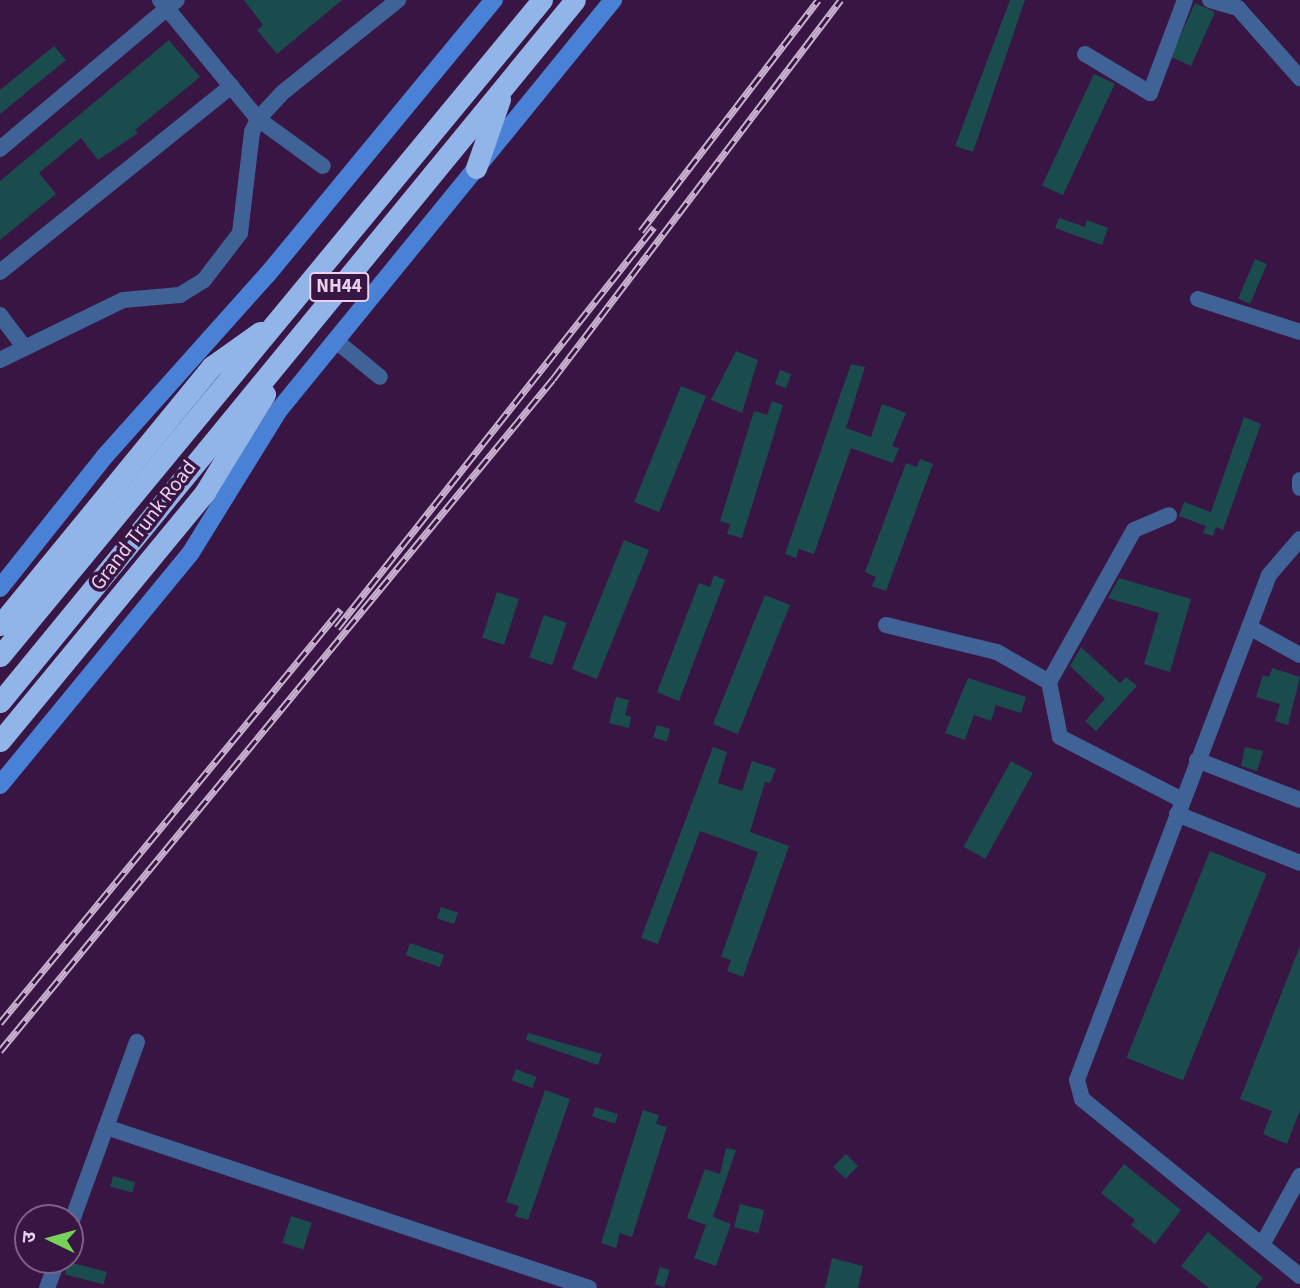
<!DOCTYPE html>
<meta charset="utf-8">
<style>
body{margin:0}
#map{position:relative;width:1300px;height:1288px;overflow:hidden;background:#381542;font-family:"Source Sans 3","Noto Sans Devanagari",sans-serif}
div>[style]{position:absolute}
.building>*{inset:0;background:#1a4c4e;transform-origin:0 0}
.street>*{height:16px;margin:-8px;padding:0 8px;transform-origin:8px;border-radius:8px;background:#3f6297}
.secondary>*{height:18px;margin:-9px;padding:0 9px;transform-origin:9px;border-radius:9px;background:#4981d7}
.highway>*{height:21px;margin:-10.5px;padding:0 10.5px;transform-origin:10.5px;border-radius:10.5px;background:#92b5e9}
.rail>*{height:7px;margin-top:-3.5px;transform-origin:0;background:repeating-linear-gradient(90deg,#381542 0 13px,#c9b1d0 0 26px);box-sizing:border-box;border-block:2px solid #c9b1d0}
span{translate:-50% -50%;white-space:nowrap;text-align:center;line-height:1.15;-webkit-text-stroke:7px #381542;paint-order:stroke}
.shield-label span{padding:2px 5px;background:#381542;border:2px solid;border-radius:5px;-webkit-text-stroke-width:0}
.shield-label{font-size:19px;color:#e7d1ed;font-weight:700}
.street-label{font-size:21px;color:#e7d1ed}
.north{position:absolute;left:14px;top:1204px;width:70px;height:70px;box-sizing:border-box;background:#381542;border:2px solid #7e6086;border-radius:50%;rotate:275deg;font-size:19px;font-weight:700;line-height:28px;text-align:center;color:#e7d1ed}
.north::after{content:'';display:block;margin:auto;width:24px;height:32px;background:#77d259;clip-path:polygon(50% 0,100% 100%,50% 72%,0 100%)}
</style>
<div id="map">
<div class="building">
<i style="clip-path:polygon(244px 0,342px 0,277px 54px,257px 30px,263px 25px)"></i>
<i style="clip-path:polygon(1010px 0,1025px 0,973px 152px,955px 146px)"></i>
<i style="left:1195px;top:3px;width:22px;height:59px;rotate:24deg"></i>
<i style="clip-path:polygon(169px 40px,200px 77px,135px 130px,138px 133px,98px 160px,81px 138px,39px 173px,56px 194px,0 240px,0 181px)"></i>
<i style="clip-path:polygon(54px 46px,66px 60px,0 114px,0 90px)"></i>
<i style="left:1094px;top:74px;width:23px;height:123px;rotate:25deg"></i>
<i style="clip-path:polygon(1059px 218px,1085px 227px,1087px 220px,1108px 228px,1102px 245px,1055px 228px)"></i>
<i style="left:1255px;top:259px;width:13px;height:43px;rotate:23deg"></i>
<i style="clip-path:polygon(736px 351px,758px 360px,742px 413px,711px 400px)"></i>
<i style="clip-path:polygon(851px 364px,865px 367px,846px 428px,871px 437px,882px 404px,906px 413px,892px 446px,899px 448px,893px 463px,851px 448px,814px 554px,799px 549px,796px 558px,785px 554px)"></i>
<i style="left:780px;top:370px;width:12px;height:15px;rotate:20deg"></i>
<i style="left:681px;top:386px;width:27px;height:125px;rotate:22deg"></i>
<i style="clip-path:polygon(772px 401px,783px 405px,742px 538px,727px 534px,730px 524px,720px 521px,754px 411px,767px 415px)"></i>
<i style="clip-path:polygon(1244px 417px,1261px 424px,1223px 530px,1216px 527px,1213px 536px,1203px 533px,1206px 526px,1179px 516px,1184px 502px,1211px 512px)"></i>
<i style="clip-path:polygon(920px 459px,933px 464px,886px 591px,872px 586px,876px 577px,865px 572px,906px 463px,917px 467px)"></i>
<i style="left:624px;top:540px;width:27px;height:139px;rotate:22deg"></i>
<i style="clip-path:polygon(714px 575px,725px 580px,679px 701px,657px 692px,699px 583px,710px 587px)"></i>
<i style="clip-path:polygon(1119px 578px,1191px 599px,1170px 672px,1144px 664px,1159px 613px,1108px 598px)"></i>
<i style="left:497px;top:592px;width:23px;height:48px;rotate:18deg"></i>
<i style="left:765px;top:595px;width:27px;height:139px;rotate:22deg"></i>
<i style="left:544px;top:615px;width:24px;height:45px;rotate:19deg"></i>
<i style="clip-path:polygon(1081px 647px,1120px 683px,1126px 677px,1137px 686px,1096px 731px,1085px 721px,1105px 699px,1070px 666px)"></i>
<i style="clip-path:polygon(1272px 668px,1300px 677px,1288px 725px,1275px 721px,1280px 704px,1256px 697px,1263px 675px,1269px 677px)"></i>
<i style="clip-path:polygon(968px 678px,1026px 697px,1021px 713px,996px 705px,991px 721px,974px 715px,965px 740px,945px 733px)"></i>
<i style="clip-path:polygon(616px 697px,629px 700px,625px 715px,631px 717px,629px 728px,609px 723px)"></i>
<i style="left:657px;top:725px;width:14px;height:13px;rotate:17deg"></i>
<i style="clip-path:polygon(713px 747px,727px 752px,718px 783px,742px 791px,752px 761px,776px 769px,770px 783px,765px 782px,750px 832px,789px 846px,743px 977px,727px 971px,731px 960px,721px 957px,758px 852px,700px 831px,658px 944px,641px 938px)"></i>
<i style="clip-path:polygon(1245px 747px,1263px 751px,1257px 771px,1241px 766px)"></i>
<i style="left:1011px;top:761px;width:25px;height:98px;rotate:29deg"></i>
<i style="left:1210px;top:851px;width:61px;height:223px;rotate:22deg"></i>
<i style="left:441px;top:907px;width:18px;height:12px;rotate:19deg"></i>
<i style="left:410px;top:943px;width:36px;height:13px;rotate:19deg"></i>
<i style="clip-path:polygon(1300px 946px,1300px 1110px,1287px 1144px,1263px 1134px,1272px 1111px,1240px 1099px)"></i>
<i style="clip-path:polygon(528px 1033px,602px 1054px,598px 1065px,526px 1040px)"></i>
<i style="left:516px;top:1069px;width:22px;height:12px;rotate:21deg"></i>
<i style="clip-path:polygon(545px 1090px,570px 1099px,528px 1220px,515px 1216px,519px 1206px,506px 1202px)"></i>
<i style="left:595px;top:1107px;width:24px;height:10px;rotate:17deg"></i>
<i style="clip-path:polygon(643px 1110px,659px 1115px,656px 1124px,667px 1127px,632px 1237px,620px 1233px,616px 1248px,601px 1243px)"></i>
<i style="clip-path:polygon(726px 1148px,736px 1150px,713px 1217px,731px 1224px,716px 1266px,694px 1258px,706px 1225px,687px 1218px,705px 1169px,720px 1174px)"></i>
<i style="left:846px;top:1154px;width:17px;height:18px;rotate:45deg"></i>
<i style="clip-path:polygon(1124px 1164px,1181px 1210px,1155px 1244px,1131px 1225px,1135px 1220px,1101px 1193px)"></i>
<i style="left:113px;top:1176px;width:23px;height:11px;rotate:15deg"></i>
<i style="left:740px;top:1204px;width:25px;height:24px;rotate:14deg"></i>
<i style="left:291px;top:1216px;width:22px;height:28px;rotate:18deg"></i>
<i style="clip-path:polygon(1208px 1232px,1263px 1278px,1255px 1288px,1209px 1288px,1181px 1266px)"></i>
<i style="clip-path:polygon(832px 1258px,863px 1266px,858px 1288px,825px 1288px)"></i>
<i style="left:68px;top:1262px;width:40px;height:13px;rotate:14deg"></i>
<i style="left:660px;top:1267px;width:10px;height:18px;rotate:17deg"></i>
</div>
<div class="street">
<i style="left:160px;top:0;width:154px;rotate:50.5deg"></i>
<i style="left:258px;top:119px;width:80px;rotate:35.9deg"></i>
<i style="left:1210px;top:0;width:29px;rotate:16deg"></i>
<i style="left:1238px;top:8px;width:94px;rotate:48.5deg"></i>
<i style="left:1085px;top:54px;width:76px;rotate:31deg"></i>
<i style="left:1150px;top:93px;width:99px;rotate:-69.4deg"></i>
<i style="left:0;top:149px;width:231px;rotate:-40.1deg"></i>
<i style="left:0;top:272px;width:297px;rotate:-38.8deg"></i>
<i style="left:1198px;top:299px;width:107px;rotate:17.9deg"></i>
<i style="left:0;top:315px;width:41px;rotate:52.9deg"></i>
<i style="left:335px;top:340px;width:58px;rotate:39.4deg"></i>
<i style="left:0;top:360px;width:137px;rotate:-26deg"></i>
<i style="left:123px;top:300px;width:57px;rotate:-5deg"></i>
<i style="left:180px;top:295px;width:28px;rotate:-32deg"></i>
<i style="left:204px;top:280px;width:59px;rotate:-52.5deg"></i>
<i style="left:240px;top:233px;width:102px;rotate:-83.2deg"></i>
<i style="left:252px;top:132px;width:14px;rotate:-65deg"></i>
<i style="left:258px;top:119px;width:35px;rotate:-47deg"></i>
<i style="left:282px;top:93px;width:149px;rotate:-38.7deg"></i>
<i style="left:1300px;top:480px;width:8px;rotate:90deg"></i>
<i style="left:1300px;top:539px;width:48px;rotate:130.7deg"></i>
<i style="left:1269px;top:575px;width:540px;rotate:110.82deg"></i>
<i style="left:1077px;top:1080px;width:20px;rotate:75deg"></i>
<i style="left:1082px;top:1099px;width:281px;rotate:39.1deg"></i>
<i style="left:886px;top:625px;width:114px;rotate:13.7deg"></i>
<i style="left:997px;top:652px;width:60px;rotate:30deg"></i>
<i style="left:1049px;top:682px;width:56px;rotate:78.7deg"></i>
<i style="left:1060px;top:737px;width:137px;rotate:27.3deg"></i>
<i style="left:1249px;top:627px;width:58px;rotate:28.8deg"></i>
<i style="left:1049px;top:682px;width:174px;rotate:-60.8deg"></i>
<i style="left:1134px;top:530px;width:38px;rotate:-23deg"></i>
<i style="left:1197px;top:760px;width:110px;rotate:21.2deg"></i>
<i style="left:1177px;top:814px;width:132px;rotate:21.7deg"></i>
<i style="left:106px;top:1127px;width:509px;rotate:18.43deg"></i>
<i style="left:70px;top:1226px;width:196px;rotate:-70deg"></i>
<i style="left:1262px;top:1245px;width:79px;rotate:-61.2deg"></i>
<i style="left:47px;top:1288px;width:30px;rotate:-69deg"></i>
</div>
<div class="secondary">
<i style="left:0;top:588px;width:169px;rotate:-51.5deg"></i>
<i style="left:105px;top:456px;width:243px;rotate:-48.2deg"></i>
<i style="left:267px;top:275px;width:357px;rotate:-50.5deg"></i>
<i style="left:0;top:785px;width:299px;rotate:-50.6deg"></i>
<i style="left:190px;top:554px;width:169px;rotate:-58.3deg"></i>
<i style="left:279px;top:410px;width:529px;rotate:-50.83deg"></i>
</div>
<div class="highway">
<i style="left:476px;top:168px;width:73px;rotate:-70.8deg"></i>
<i style="left:0;top:625px;width:335px;rotate:-50.7deg"></i>
<i style="left:212px;top:366px;width:59px;rotate:-35.3deg"></i>
<i style="left:0;top:656px;width:851px;rotate:-50.44deg"></i>
<i style="left:0;top:702px;width:907px;rotate:-50.68deg"></i>
<i style="left:0;top:741px;width:323px;rotate:-50.5deg"></i>
<i style="left:205px;top:492px;width:115px;rotate:-58.5deg"></i>
</div>
<div class="rail">
<i style="left:641px;top:231px;width:291px;rotate:-52.5deg"></i>
<i style="left:337px;top:628px;width:511px;rotate:-51.67deg"></i>
<i style="left:0;top:1023px;width:536px;rotate:-50.52deg"></i>
<i style="left:0;top:1051px;width:870px;rotate:-50.55deg"></i>
<i style="left:553px;top:379px;width:476px;rotate:-52.8deg"></i>
</div>
<div class="shield-label">
<span style="left:339px;top:287px">NH44</span>
</div>
<div class="street-label">
<span style="left:143px;top:525px;rotate:-52deg">Grand Trunk Road</span>
</div>
<div class="north">उ</div>
</div>
